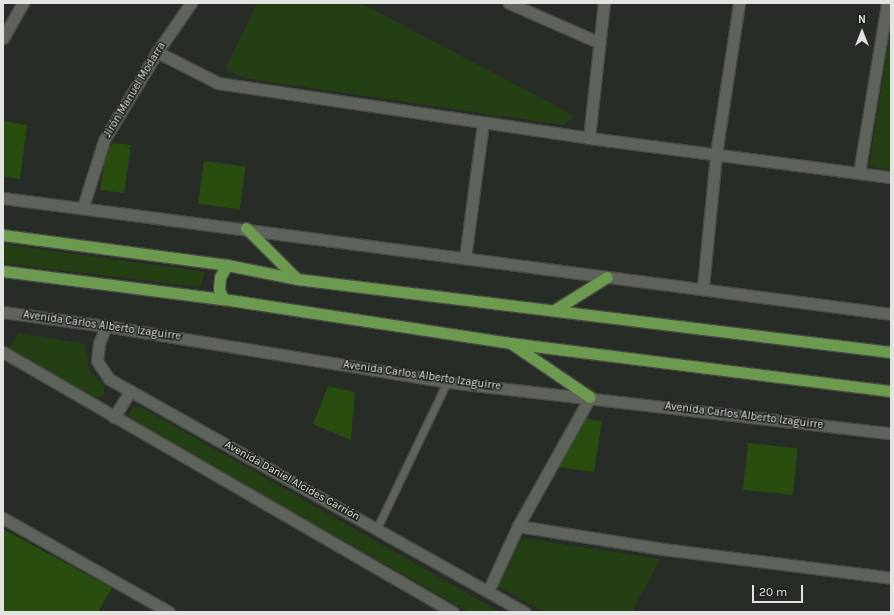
<!DOCTYPE html>
<meta charset="utf-8">
<style>
body{margin:0}
#map{position:relative;width:894px;height:615px;overflow:hidden;background:#282c26;font-family:Karla,sans-serif}
div>[style]{position:absolute}
.green>*{inset:0;background:#253f15}
.building>*{inset:0;background:#294d0f;transform-origin:0 0}
.roads{filter:drop-shadow(1px 0 #474a45) drop-shadow(-1px 0 #474a45) drop-shadow(0 1px #474a45) drop-shadow(0 -1px #474a45)}
.service>*{height:7px;margin:-3.5px;padding:0 3.5px;transform-origin:3.5px;border-radius:3.5px;background:#5e635c}
.minor>*{height:11px;margin:-5.5px;padding:0 5.5px;transform-origin:5.5px;border-radius:5.5px;background:#5e635c}
.tertiary>*{height:11px;margin:-5.5px;padding:0 5.5px;transform-origin:5.5px;border-radius:5.5px;background:#5e635c}
.primary>*{height:11px;margin:-5.5px;padding:0 5.5px;transform-origin:5.5px;border-radius:5.5px;background:#6c9a4e}
span{translate:-50% -50%;white-space:nowrap;text-align:center;line-height:1.15;-webkit-text-stroke:3px #1e221d;paint-order:stroke}
.street-label{font-size:11px;color:#e1e4e0}
.frame{position:absolute;inset:0;border:4px solid #e1e4e0;pointer-events:none}
.north{position:absolute;left:842px;top:12px;width:40px;height:40px;-webkit-text-stroke:3px #1e221d;paint-order:stroke;rotate:0deg;font-size:11px;font-weight:700;line-height:16px;text-align:center;color:#e1e4e0}
.north::after{content:'';display:block;margin:auto;width:14px;height:18px;background:#e1e4e0;clip-path:polygon(50% 0,100% 100%,50% 72%,0 100%)}
.scale{position:absolute;left:752px;top:585px;width:51px;height:18px;box-sizing:border-box;border:2px solid #e1e4e0;border-top:0;padding-left:5px;font-size:12px;line-height:14px;white-space:nowrap;color:#e1e4e0;-webkit-text-stroke:3px #1e221d;paint-order:stroke}
</style>
<div id="map">
<div class="green">
<i style="clip-path:polygon(257px 3px,361px 3px,575px 116px,563px 125px,244px 78px,225px 69px)"></i>
<i style="clip-path:polygon(891px 29px,891px 170px,869px 166px)"></i>
<i style="clip-path:polygon(3px 244px,205px 272px,200px 287px,3px 263px)"></i>
<i style="clip-path:polygon(18px 333px,85px 344px,89px 370px,104px 386px,104px 395px,98px 399px,9px 348px)"></i>
<i style="clip-path:polygon(133px 407px,143px 408px,500px 612px,469px 612px,135px 422px,129px 415px)"></i>
<i style="clip-path:polygon(522px 538px,660px 559px,632px 612px,545px 612px,496px 586px)"></i>
</div>
<div class="building">
<i style="clip-path:polygon(3px 121px,27px 125px,20px 179px,3px 176px)"></i>
<i style="clip-path:polygon(113px 143px,131px 145px,124px 193px,100px 190px,106px 152px)"></i>
<i style="left:204px;top:161px;width:42px;height:43px;rotate:8deg"></i>
<i style="clip-path:polygon(328px 386px,355px 392px,351px 440px,313px 424px)"></i>
<i style="clip-path:polygon(581px 418px,602px 421px,594px 472px,557px 467px)"></i>
<i style="left:748px;top:443px;width:50px;height:47px;rotate:6deg"></i>
<i style="clip-path:polygon(3px 529px,112px 588px,98px 612px,3px 612px)"></i>
</div>
<div class="roads">
<div class="service">
<i style="left:377px;top:528px;width:162px;rotate:-64.4deg"></i>
</div>
<div class="minor">
<i style="left:509px;top:3px;width:99px;rotate:23.7deg"></i>
<i style="left:157px;top:52px;width:68px;rotate:26.9deg"></i>
<i style="left:218px;top:83px;width:375px;rotate:8.4deg"></i>
<i style="left:589px;top:138px;width:305px;rotate:7.4deg"></i>
<i style="left:589px;top:138px;width:136px;rotate:-83.7deg"></i>
<i style="left:859px;top:173px;width:172px;rotate:-80.6deg"></i>
<i style="left:83px;top:207px;width:70px;rotate:-72.6deg"></i>
<i style="left:104px;top:140px;width:103px;rotate:-58.9deg"></i>
<i style="left:157px;top:52px;width:60px;rotate:-55.2deg"></i>
<i style="left:465px;top:258px;width:136px;rotate:-82.4deg"></i>
<i style="left:703px;top:287px;width:134px;rotate:-84.4deg"></i>
<i style="left:716px;top:154px;width:153px;rotate:-81.3deg"></i>
<i style="left:3px;top:518px;width:191px;rotate:29.5deg"></i>
<i style="left:518px;top:526px;width:147px;rotate:9deg"></i>
<i style="left:663px;top:549px;width:230px;rotate:7.2deg"></i>
<i style="left:488px;top:591px;width:72px;rotate:-65.2deg"></i>
<i style="left:518px;top:526px;width:148px;rotate:-60.8deg"></i>
</div>
<div class="tertiary">
<i style="left:3px;top:38px;width:40px;rotate:-60.3deg"></i>
<i style="left:3px;top:198px;width:896px;rotate:7.44deg"></i>
<i style="left:3px;top:312px;width:104px;rotate:7.7deg"></i>
<i style="left:106px;top:326px;width:346px;rotate:9.3deg"></i>
<i style="left:447px;top:382px;width:447px;rotate:6.6deg"></i>
<i style="left:106px;top:326px;width:18px;rotate:112deg"></i>
<i style="left:99px;top:343px;width:18px;rotate:96deg"></i>
<i style="left:97px;top:361px;width:22px;rotate:56deg"></i>
<i style="left:109px;top:379px;width:477px;rotate:29.3deg"></i>
<i style="left:3px;top:352px;width:520px;rotate:30.02deg"></i>
<i style="left:114px;top:417px;width:31px;rotate:-58deg"></i>
</div>
<div class="primary">
<i style="left:246px;top:228px;width:72px;rotate:45deg"></i>
<i style="left:3px;top:235px;width:226px;rotate:7.6deg"></i>
<i style="left:227px;top:265px;width:71px;rotate:11.3deg"></i>
<i style="left:297px;top:279px;width:598px;rotate:7.01deg"></i>
<i style="left:3px;top:271px;width:222px;rotate:7.3deg"></i>
<i style="left:223px;top:299px;width:290px;rotate:8.7deg"></i>
<i style="left:510px;top:343px;width:384px;rotate:7.2deg"></i>
<i style="left:223px;top:299px;width:11px;rotate:-112deg"></i>
<i style="left:219px;top:289px;width:12px;rotate:-85deg"></i>
<i style="left:220px;top:277px;width:14px;rotate:-60deg"></i>
<i style="left:556px;top:309px;width:60px;rotate:-32.1deg"></i>
<i style="left:512px;top:344px;width:94px;rotate:34.2deg"></i>
</div>
</div>
<div class="street-label">
<span style="left:135px;top:90px;rotate:-59deg">Jirón Manuel Modarra</span>
<span style="left:102px;top:326px;rotate:8deg">Avenida Carlos Alberto Izaguirre</span>
<span style="left:422px;top:376px;rotate:8deg">Avenida Carlos Alberto Izaguirre</span>
<span style="left:744px;top:416px;rotate:7deg">Avenida Carlos Alberto Izaguirre</span>
<span style="left:292px;top:481px;rotate:29deg">Avenida Daniel Alcides Carrión</span>
</div>
<div class="frame"></div>
<div class="north">N</div>
<div class="scale">20 m</div>
</div>
